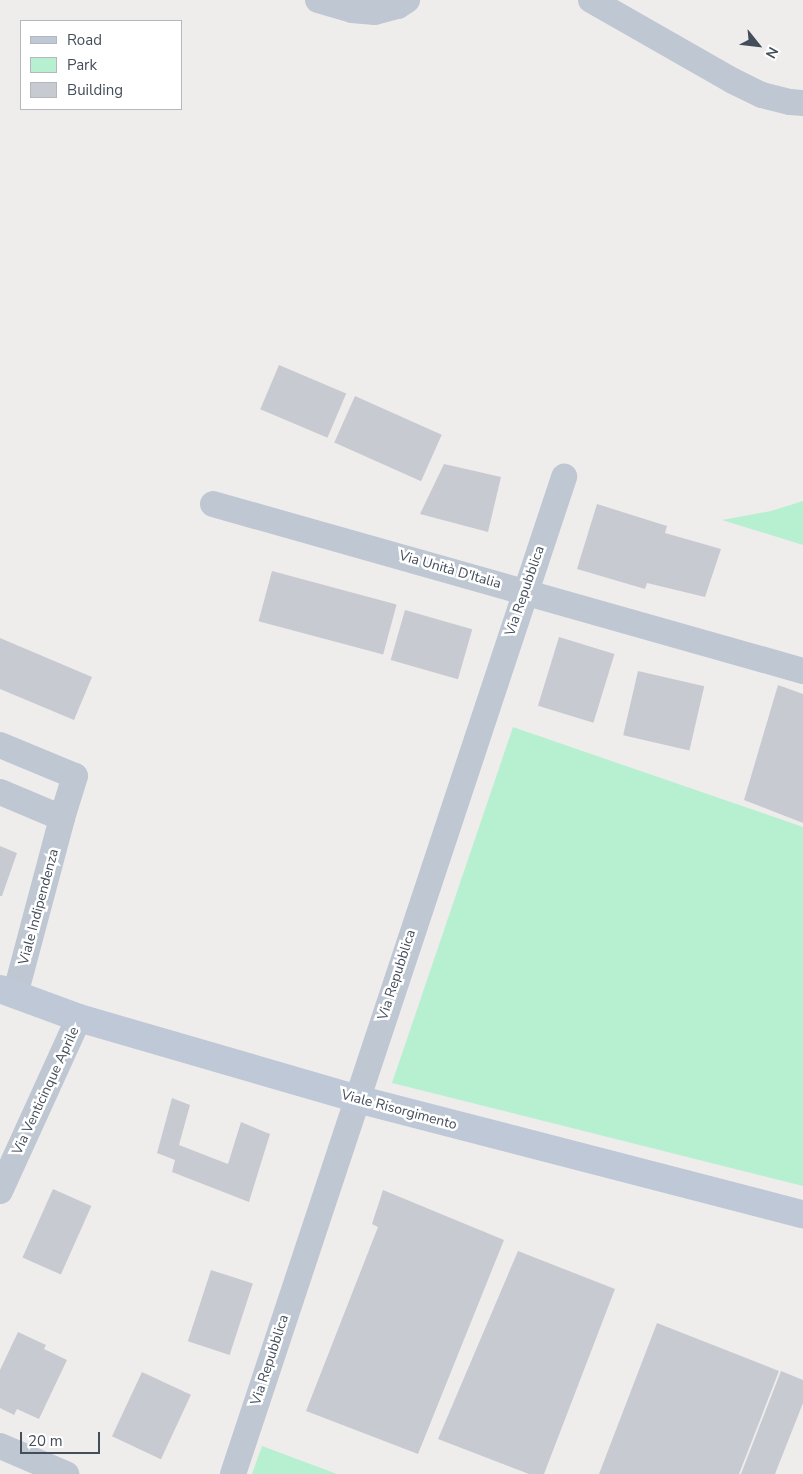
<!DOCTYPE html>
<meta charset="utf-8">
<style>
body{margin:0}
#map{position:relative;width:803px;height:1474px;overflow:hidden;background:#efecec;font-family:"Nunito Sans",sans-serif}
div>[style]{position:absolute}
.green>*{inset:0;background:#b7f0d1}
.building>*{inset:0;background:#c8cad2;transform-origin:0 0}
.street>*{height:26px;margin:-13px;padding:0 13px;transform-origin:13px;border-radius:13px;background:#bfc7d2}
.secondary>*{height:28px;margin:-14px;padding:0 14px;transform-origin:14px;border-radius:14px;background:#bec8d6}
span{translate:-50% -50%;white-space:nowrap;text-align:center;line-height:1.15;-webkit-text-stroke:5px #fff;paint-order:stroke}
.street-label{font-size:14px;color:#444e5a}
.legend{position:absolute;left:20px;top:20px;width:162px;height:90px;box-sizing:border-box;background:#fff;border:1px solid #b4b8bd;margin:0;padding:6px 9px;list-style:none;font-size:15px;color:#444e5a}
.legend li{display:flex;align-items:center;gap:10px;height:25px}
.legend b{width:25px;border:1px solid #b4b8bd}
.north{position:absolute;left:733px;top:20px;width:50px;height:50px;-webkit-text-stroke:4px #fff;paint-order:stroke;rotate:119deg;font-size:14px;font-weight:700;line-height:20px;text-align:center;color:#444e5a}
.north::after{content:'';display:block;margin:auto;width:18px;height:22px;background:#444e5a;clip-path:polygon(50% 0,100% 100%,50% 72%,0 100%)}
.scale{position:absolute;left:20px;top:1432px;width:80px;height:22px;box-sizing:border-box;border:2px solid #444e5a;border-top:0;padding-left:6px;font-size:15px;line-height:18px;white-space:nowrap;color:#444e5a;-webkit-text-stroke:4px #fff;paint-order:stroke}
</style>
<div id="map">
<div class="green">
<i style="clip-path:polygon(803px 501px,803px 545px,722px 520px,771px 511px)"></i>
<i style="clip-path:polygon(513px 727px,803px 827px,803px 1186px,392px 1083px)"></i>
<i style="clip-path:polygon(262px 1446px,337px 1474px,252px 1474px)"></i>
</div>
<div class="building">
<i style="left:279px;top:365px;width:73px;height:48px;rotate:23deg"></i>
<i style="left:355px;top:396px;width:95px;height:51px;rotate:24deg"></i>
<i style="clip-path:polygon(444px 464px,501px 477px,488px 532px,420px 514px)"></i>
<i style="clip-path:polygon(597px 504px,667px 526px,665px 533px,721px 549px,705px 597px,647px 583px,645px 589px,577px 569px)"></i>
<i style="left:272px;top:571px;width:129px;height:52px;rotate:15deg"></i>
<i style="left:405px;top:610px;width:70px;height:52px;rotate:16deg"></i>
<i style="left:559px;top:637px;width:58px;height:72px;rotate:17deg"></i>
<i style="clip-path:polygon(0 638px,92px 677px,74px 720px,0 689px)"></i>
<i style="left:638px;top:671px;width:68px;height:66px;rotate:13deg"></i>
<i style="clip-path:polygon(778px 685px,803px 694px,803px 823px,744px 800px)"></i>
<i style="clip-path:polygon(0 846px,17px 853px,2px 896px,0 896px)"></i>
<i style="clip-path:polygon(172px 1098px,190px 1105px,179px 1145px,228px 1164px,241px 1122px,270px 1134px,249px 1202px,172px 1172px,175px 1160px,157px 1153px)"></i>
<i style="left:53px;top:1189px;width:42px;height:75px;rotate:24deg"></i>
<i style="clip-path:polygon(383px 1190px,504px 1240px,418px 1454px,306px 1411px,378px 1227px,372px 1224px)"></i>
<i style="clip-path:polygon(518px 1251px,615px 1289px,544px 1474px,529px 1474px,438px 1439px)"></i>
<i style="left:211px;top:1270px;width:44px;height:75px;rotate:18deg"></i>
<i style="clip-path:polygon(657px 1323px,779px 1371px,739px 1474px,599px 1474px)"></i>
<i style="clip-path:polygon(18px 1332px,46px 1345px,44px 1349px,67px 1360px,39px 1419px,17px 1409px,14px 1415px,0 1408px,0 1370px)"></i>
<i style="clip-path:polygon(781px 1371px,803px 1380px,803px 1403px,775px 1474px,741px 1474px)"></i>
<i style="left:142px;top:1372px;width:54px;height:71px;rotate:25deg"></i>
</div>
<div class="street">
<i style="left:318px;top:0;width:35px;rotate:16deg"></i>
<i style="left:352px;top:10px;width:23px;rotate:5deg"></i>
<i style="left:375px;top:12px;width:24px;rotate:-15deg"></i>
<i style="left:398px;top:6px;width:11px;rotate:-34deg"></i>
<i style="left:591px;top:0;width:163px;rotate:29.7deg"></i>
<i style="left:733px;top:81px;width:32px;rotate:26deg"></i>
<i style="left:762px;top:95px;width:29px;rotate:14deg"></i>
<i style="left:790px;top:102px;width:13px;rotate:4deg"></i>
<i style="left:213px;top:504px;width:613px;rotate:15.8deg"></i>
<i style="left:0;top:745px;width:81px;rotate:22.5deg"></i>
<i style="left:75px;top:776px;width:44px;rotate:107.2deg"></i>
<i style="left:62px;top:818px;width:67px;rotate:-157.2deg"></i>
<i style="left:15px;top:995px;width:183px;rotate:-75.1deg"></i>
<i style="left:0;top:1191px;width:190px;rotate:-65.5deg"></i>
<i style="left:0;top:1446px;width:72px;rotate:23deg"></i>
<i style="left:233px;top:1474px;width:1051px;rotate:-71.63deg"></i>
</div>
<div class="secondary">
<i style="left:0;top:989px;width:84px;rotate:20.2deg"></i>
<i style="left:79px;top:1018px;width:290px;rotate:16.2deg"></i>
<i style="left:357px;top:1099px;width:461px;rotate:14.5deg"></i>
</div>
<div class="street-label">
<span style="left:450px;top:570px;rotate:16deg">Via Unità D'Italia</span>
<span style="left:525px;top:591px;rotate:-71deg">Via Repubblica</span>
<span style="left:39px;top:907px;rotate:-75deg">Viale Indipendenza</span>
<span style="left:397px;top:975px;rotate:-72deg">Via Repubblica</span>
<span style="left:46px;top:1091px;rotate:-65deg">Via Venticinque Aprile</span>
<span style="left:399px;top:1110px;rotate:15deg">Viale Risorgimento</span>
<span style="left:270px;top:1360px;rotate:-72deg">Via Repubblica</span>
</div>
<ul class="legend">
<li><b style="height:6px;background:#bec8d6"></b>Road</li>
<li><b style="height:14px;background:#b7f0d1"></b>Park</li>
<li><b style="height:14px;background:#c8cad2"></b>Building</li>
</ul>
<div class="north">N</div>
<div class="scale">20 m</div>
</div>
